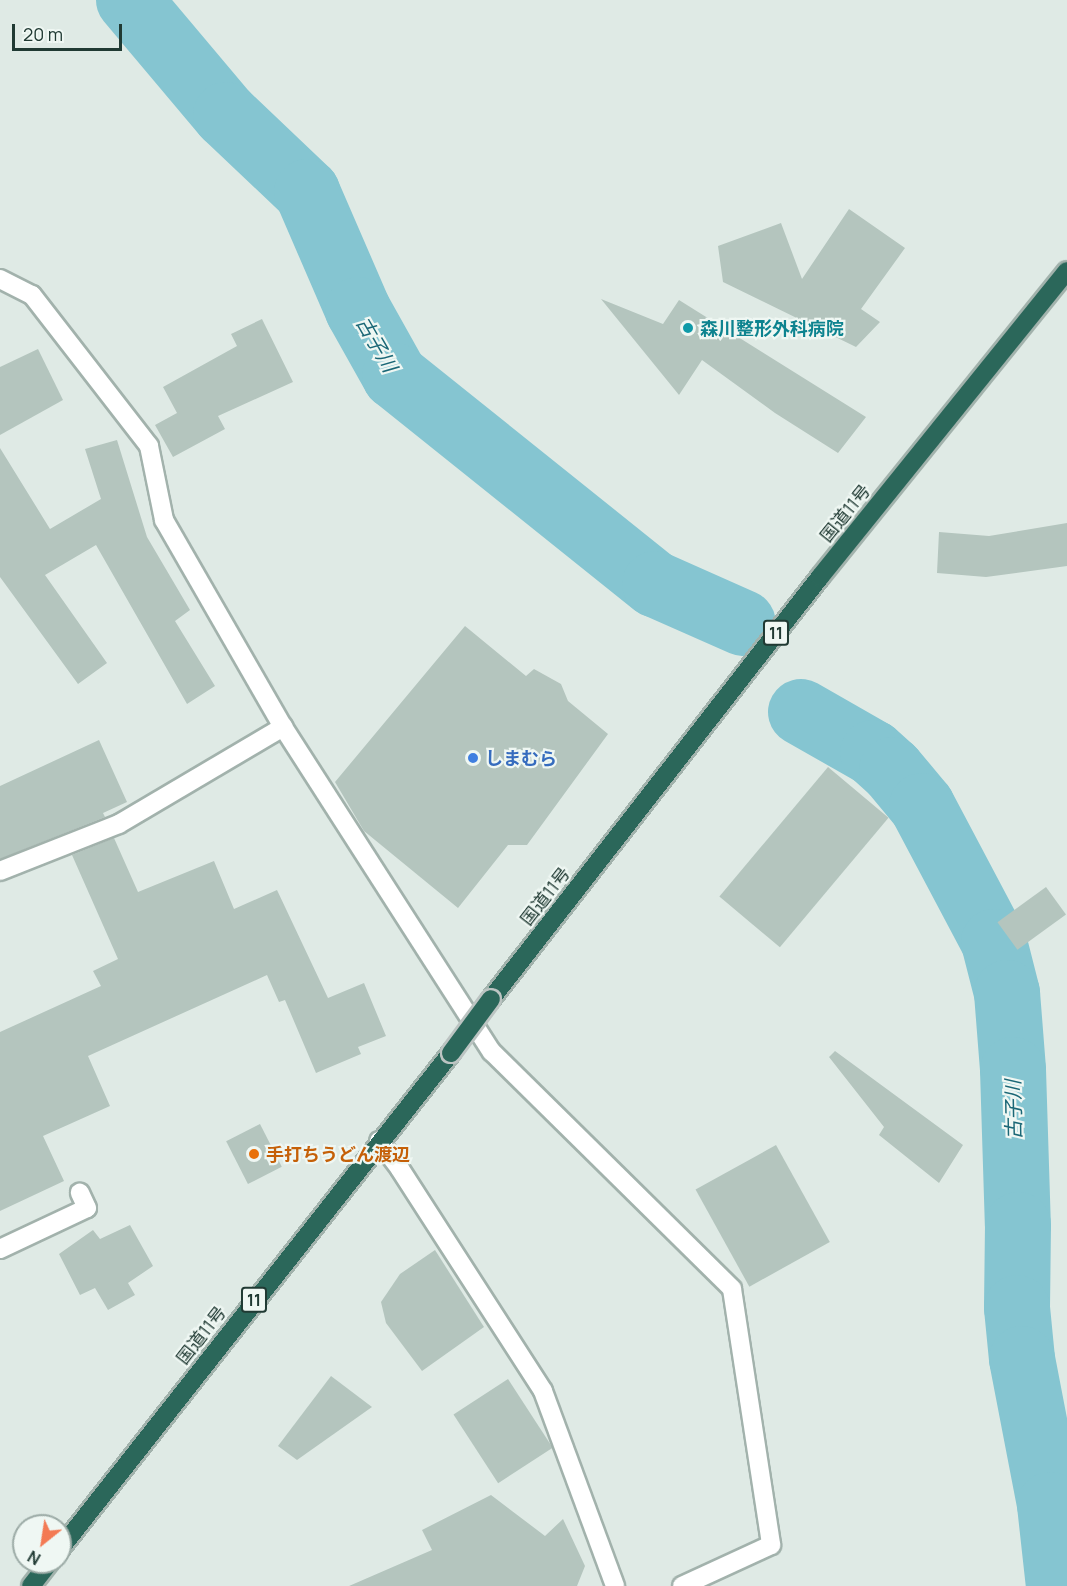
<!DOCTYPE html>
<meta charset="utf-8">
<style>
body{margin:0}
#map{position:relative;width:1067px;height:1586px;overflow:hidden;background:#dfeae5;font-family:Manrope,"Noto Sans JP",sans-serif}
div>[style]{position:absolute}
.river>*{height:66px;margin:-33px;padding:0 33px;transform-origin:33px;border-radius:33px;background:#85c5d1}
.building>*{inset:0;background:#b4c5be;transform-origin:0 0}
.roads{filter:drop-shadow(2px 0 #a2b2ac) drop-shadow(-2px 0 #a2b2ac) drop-shadow(0 2px #a2b2ac) drop-shadow(0 -2px #a2b2ac)}
.minor>*{height:18px;margin:-9px;padding:0 9px;transform-origin:9px;border-radius:9px;background:#fff}
.highway>*{height:18px;margin:-9px;padding:0 9px;transform-origin:9px;border-radius:9px;background:#2b675a}
.bridges{filter:drop-shadow(2px 0 #bcc4c2) drop-shadow(-2px 0 #bcc4c2) drop-shadow(0 2px #bcc4c2) drop-shadow(0 -2px #bcc4c2)}
.highway-bridge>*{height:18px;margin:-9px;padding:0 9px;transform-origin:9px;border-radius:9px;background:#2b675a}
.dots>*{width:16px;height:16px;translate:-50% -50%;box-sizing:border-box;border:3px solid #eff7f3;border-radius:50%}
span{translate:-50% -50%;white-space:nowrap;text-align:center;line-height:1.15;-webkit-text-stroke:4.5px #eff7f3;paint-order:stroke}
.shield-label span{padding:2px 4px;background:#eff7f3;border:2px solid;border-radius:4px;-webkit-text-stroke-width:0}
.shield-label{font-size:16px;color:#203a33;font-weight:700}
.culture-label{font-size:18px;color:#0d838f;font-weight:700}
.left{translate:0 -50%;text-align:left}
.street-label{font-size:18px;color:#203a33}
.shop-label{font-size:18px;color:#366cbe;font-weight:700}
.food-label{font-size:18px;color:#c56008;font-weight:700}
.water-label{font-size:20px;color:#1a6776;font-style:italic}
.north{position:absolute;left:12px;top:1514px;width:60px;height:60px;box-sizing:border-box;background:#eff7f3;border:2px solid #9caba6;border-radius:50%;rotate:210deg;font-size:16px;font-weight:700;line-height:24px;text-align:center;color:#203a33}
.north::after{content:'';display:block;margin:auto;width:21px;height:27px;background:#f37a54;clip-path:polygon(50% 0,100% 100%,50% 72%,0 100%)}
.scale{position:absolute;left:12px;top:24px;width:110px;height:27px;box-sizing:border-box;border:3px solid #203a33;border-top:0;padding-left:8px;font-size:18px;line-height:21px;white-space:nowrap;color:#203a33;-webkit-text-stroke:4px #eff7f3;paint-order:stroke}
</style>
<div id="map">
<div class="river">
<i style="left:129px;top:0;width:150px;rotate:49.9deg"></i>
<i style="left:226px;top:115px;width:112px;rotate:43.5deg"></i>
<i style="left:307px;top:192px;width:129px;rotate:66.6deg"></i>
<i style="left:358px;top:310px;width:76px;rotate:60.7deg"></i>
<i style="left:395px;top:376px;width:333px;rotate:38.7deg"></i>
<i style="left:655px;top:584px;width:96px;rotate:23.9deg"></i>
<i style="left:801px;top:712px;width:83px;rotate:29.7deg"></i>
<i style="left:873px;top:753px;width:25px;rotate:42deg"></i>
<i style="left:892px;top:770px;width:47px;rotate:50.2deg"></i>
<i style="left:922px;top:806px;width:154px;rotate:62.1deg"></i>
<i style="left:994px;top:942px;width:53px;rotate:75.7deg"></i>
<i style="left:1007px;top:993px;width:77px;rotate:85.5deg"></i>
<i style="left:1013px;top:1070px;width:155px;rotate:88.2deg"></i>
<i style="left:1018px;top:1225px;width:83px;rotate:90.7deg"></i>
<i style="left:1017px;top:1308px;width:51px;rotate:84.4deg"></i>
<i style="left:1022px;top:1359px;width:149px;rotate:79.1deg"></i>
<i style="left:1050px;top:1505px;width:81px;rotate:83.7deg"></i>
</div>
<div class="building">
<i style="clip-path:polygon(849px 209px,905px 248px,861px 309px,880px 322px,856px 347px,723px 282px,718px 246px,781px 223px,802px 279px)"></i>
<i style="clip-path:polygon(601px 299px,663px 324px,679px 300px,866px 417px,838px 453px,775px 413px,702px 360px,679px 395px)"></i>
<i style="clip-path:polygon(262px 319px,293px 382px,218px 416px,225px 429px,173px 457px,155px 425px,177px 413px,163px 387px,237px 346px,231px 334px)"></i>
<i style="clip-path:polygon(38px 349px,63px 400px,0 435px,0 367px)"></i>
<i style="clip-path:polygon(117px 440px,147px 537px,190px 610px,175px 621px,215px 686px,187px 704px,96px 545px,45px 575px,107px 663px,78px 684px,0 577px,0 448px,50px 529px,101px 499px,85px 449px)"></i>
<i style="clip-path:polygon(1067px 523px,1067px 566px,986px 577px,937px 573px,939px 532px,989px 536px)"></i>
<i style="clip-path:polygon(465px 626px,526px 676px,534px 669px,561px 684px,568px 701px,608px 734px,527px 845px,508px 845px,458px 908px,364px 831px,335px 782px)"></i>
<i style="clip-path:polygon(99px 740px,127px 802px,103px 813px,105px 817px,0 859px,0 786px)"></i>
<i style="left:828px;top:767px;width:79px;height:169px;rotate:40deg"></i>
<i style="clip-path:polygon(114px 838px,138px 892px,214px 861px,234px 909px,277px 890px,328px 998px,364px 983px,386px 1036px,358px 1047px,361px 1054px,316px 1073px,285px 1000px,279px 1002px,267px 975px,88px 1056px,110px 1106px,43px 1136px,64px 1181px,0 1211px,0 1032px,101px 986px,93px 971px,118px 959px,72px 855px)"></i>
<i style="left:1046px;top:887px;width:34px;height:60px;rotate:54deg"></i>
<i style="clip-path:polygon(835px 1051px,963px 1145px,939px 1183px,879px 1135px,884px 1127px,829px 1057px)"></i>
<i style="left:260px;top:1124px;width:48px;height:38px;rotate:63deg"></i>
<i style="left:776px;top:1145px;width:111px;height:92px;rotate:61deg"></i>
<i style="clip-path:polygon(130px 1225px,153px 1266px,128px 1283px,135px 1295px,108px 1310px,95px 1288px,80px 1295px,59px 1254px,93px 1230px,100px 1239px)"></i>
<i style="clip-path:polygon(435px 1250px,484px 1327px,422px 1371px,386px 1323px,381px 1302px,400px 1274px)"></i>
<i style="clip-path:polygon(331px 1376px,372px 1407px,297px 1460px,278px 1446px)"></i>
<i style="left:508px;top:1379px;width:82px;height:65px;rotate:57deg"></i>
<i style="clip-path:polygon(491px 1495px,545px 1536px,563px 1519px,585px 1566px,577px 1586px,349px 1586px,432px 1550px,422px 1530px)"></i>
</div>
<div class="roads">
<div class="minor">
<i style="left:0;top:279px;width:36px;rotate:27deg"></i>
<i style="left:32px;top:295px;width:191px;rotate:52.2deg"></i>
<i style="left:149px;top:446px;width:76px;rotate:78.5deg"></i>
<i style="left:164px;top:520px;width:239px;rotate:60.1deg"></i>
<i style="left:283px;top:727px;width:386px;rotate:57.3deg"></i>
<i style="left:492px;top:1052px;width:337px;rotate:44.6deg"></i>
<i style="left:732px;top:1289px;width:259px;rotate:81.3deg"></i>
<i style="left:771px;top:1545px;width:98px;rotate:155.3deg"></i>
<i style="left:0;top:871px;width:128px;rotate:-21.6deg"></i>
<i style="left:119px;top:824px;width:191px;rotate:-30.6deg"></i>
<i style="left:379px;top:1141px;width:35px;rotate:53deg"></i>
<i style="left:400px;top:1169px;width:264px;rotate:57.2deg"></i>
<i style="left:543px;top:1391px;width:208px;rotate:69.7deg"></i>
<i style="left:0;top:1249px;width:96px;rotate:-25.2deg"></i>
<i style="left:87px;top:1208px;width:17px;rotate:-115deg"></i>
</div>
<div class="highway">
<i style="left:491px;top:999px;width:535px;rotate:-52.06deg"></i>
<i style="left:820px;top:577px;width:393px;rotate:-51.1deg"></i>
<i style="left:60px;top:1549px;width:632px;rotate:-51.75deg"></i>
<i style="left:31px;top:1586px;width:31px;rotate:-52deg"></i>
</div>
</div>
<div class="bridges">
<div class="highway-bridge">
<i style="left:451px;top:1053px;width:67px;rotate:-53.5deg"></i>
</div>
</div>
<div class="dots">
<i style="left:688px;top:328px;background:#0f9aa8"></i>
<i style="left:473px;top:758px;background:#3f7fe0"></i>
<i style="left:254px;top:1154px;background:#e8710a"></i>
</div>
<div class="shield-label">
<span style="left:776px;top:633px">11</span>
<span style="left:254px;top:1300px">11</span>
</div>
<div class="culture-label">
<span class="left" style="left:700px;top:328px">森川整形外科病院</span>
</div>
<div class="street-label">
<span style="left:845px;top:513px;rotate:-51deg">国道11号</span>
<span style="left:545px;top:896px;rotate:-52deg">国道11号</span>
<span style="left:201px;top:1335px;rotate:-52deg">国道11号</span>
</div>
<div class="shop-label">
<span class="left" style="left:485px;top:758px">しまむら</span>
</div>
<div class="food-label">
<span class="left" style="left:266px;top:1154px">手打ちうどん渡辺</span>
</div>
<div class="water-label">
<span style="left:377px;top:344px;rotate:60deg">古子川</span>
<span style="left:1013px;top:1110px;rotate:-91deg">古子川</span>
</div>
<div class="north">N</div>
<div class="scale">20 m</div>
</div>
